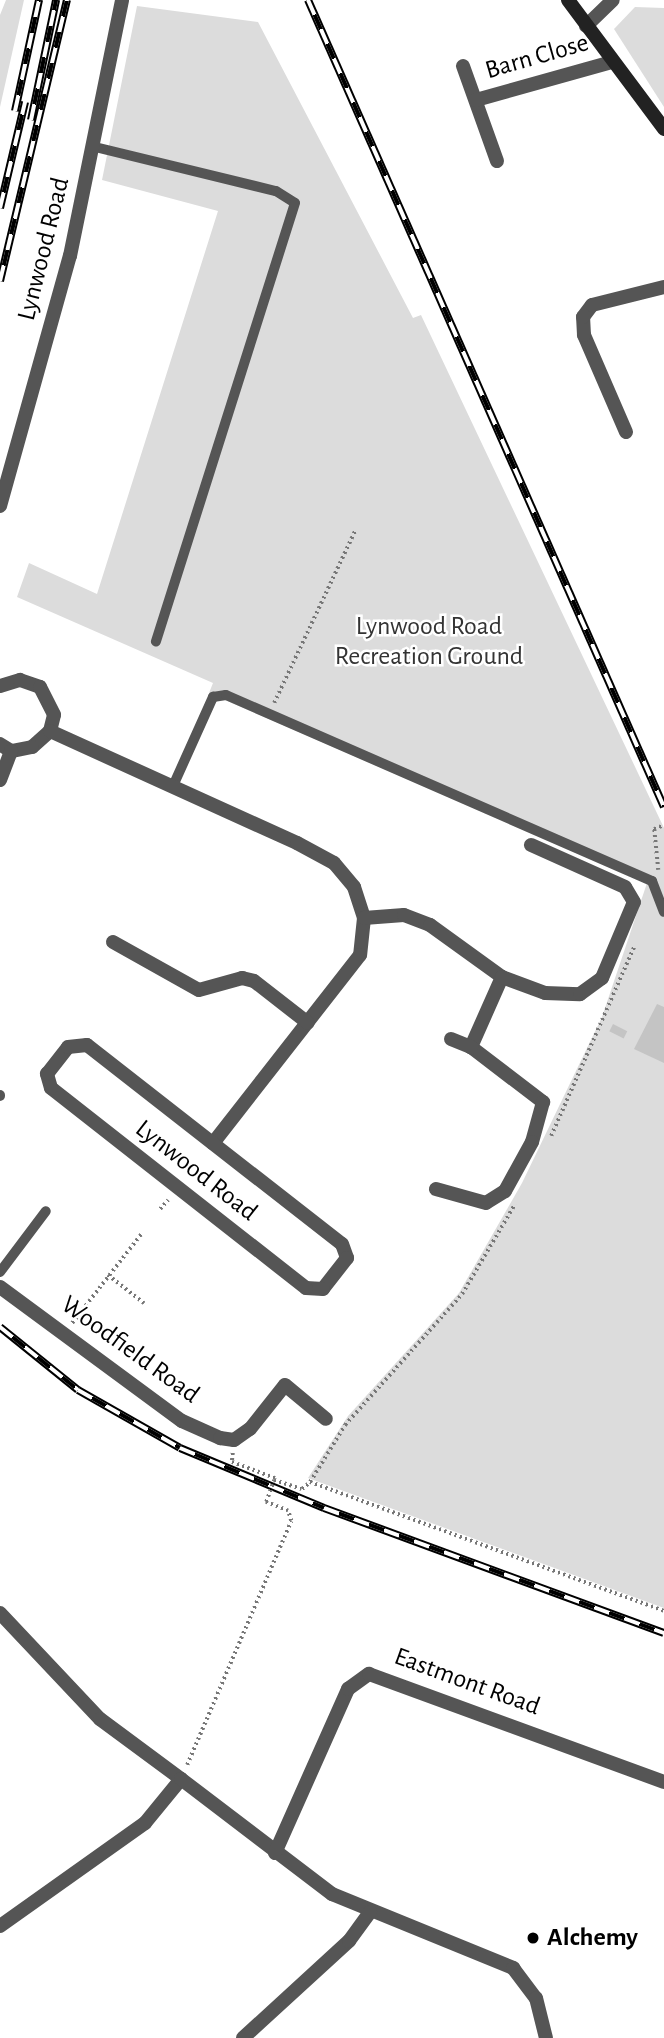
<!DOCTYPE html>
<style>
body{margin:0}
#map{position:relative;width:664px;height:2038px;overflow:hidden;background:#fff;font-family:"Alegreya Sans",sans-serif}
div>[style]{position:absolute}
.green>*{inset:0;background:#dcdcdc}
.building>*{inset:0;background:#c4c4c4;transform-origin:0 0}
.path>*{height:3.5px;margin-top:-1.75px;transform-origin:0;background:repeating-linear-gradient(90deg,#777 0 2px,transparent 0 5.5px)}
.lane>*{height:10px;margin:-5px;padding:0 5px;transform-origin:5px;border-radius:5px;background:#555}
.street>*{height:14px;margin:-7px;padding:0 7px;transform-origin:7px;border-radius:7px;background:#555}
.secondary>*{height:14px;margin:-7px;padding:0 7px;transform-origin:7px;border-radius:7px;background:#222}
.rail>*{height:8px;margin-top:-4px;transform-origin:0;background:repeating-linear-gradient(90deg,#fff 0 16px,#000 0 32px);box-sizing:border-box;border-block:2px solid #000}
.path-bridge>*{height:3.5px;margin-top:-1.75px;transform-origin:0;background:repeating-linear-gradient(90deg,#777 0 2px,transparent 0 5.5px)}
.dots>*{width:19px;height:19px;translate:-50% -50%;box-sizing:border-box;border:4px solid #fff;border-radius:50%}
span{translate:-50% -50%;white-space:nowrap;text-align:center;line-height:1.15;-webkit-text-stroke:5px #fff;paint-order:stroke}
.street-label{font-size:26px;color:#000}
.park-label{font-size:26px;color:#333}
.poi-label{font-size:26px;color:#000;font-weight:700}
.left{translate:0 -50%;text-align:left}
</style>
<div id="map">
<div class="green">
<i style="clip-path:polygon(6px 0,24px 0,0 107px,0 15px)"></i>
<i style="clip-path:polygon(137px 6px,258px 22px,413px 318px,421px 315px,664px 828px,664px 1608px,308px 1478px,348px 1416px,459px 1293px,522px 1183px,602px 1017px,647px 883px,209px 693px,213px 683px,17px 597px,29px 563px,97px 594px,218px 211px,102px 180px)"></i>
<i style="clip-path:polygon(635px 7px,664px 8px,664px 107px,614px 29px)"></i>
</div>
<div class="building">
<i style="clip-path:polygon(657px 1004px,664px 1007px,664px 1063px,634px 1049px)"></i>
<i style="left:613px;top:1024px;width:16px;height:8px;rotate:27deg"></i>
</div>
<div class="path">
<i style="left:274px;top:703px;width:192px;rotate:-64.8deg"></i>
<i style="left:658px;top:870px;width:41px;rotate:-95.6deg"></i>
<i style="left:654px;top:829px;width:11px;rotate:-22deg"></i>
<i style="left:551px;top:1136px;width:206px;rotate:-66.3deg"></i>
<i style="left:160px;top:1209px;width:12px;rotate:-48deg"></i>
<i style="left:108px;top:1275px;width:46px;rotate:37.9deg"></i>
<i style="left:72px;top:1323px;width:114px;rotate:-52.1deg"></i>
<i style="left:233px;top:1453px;width:9px;rotate:96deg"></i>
<i style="left:232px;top:1462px;width:46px;rotate:20.4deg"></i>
<i style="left:274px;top:1480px;width:29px;rotate:18deg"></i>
<i style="left:302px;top:1489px;width:11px;rotate:-41deg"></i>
<i style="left:310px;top:1482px;width:67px;rotate:-58.4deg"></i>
<i style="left:345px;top:1425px;width:176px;rotate:-48.2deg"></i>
<i style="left:462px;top:1294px;width:104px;rotate:-59.5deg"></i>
<i style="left:310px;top:1482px;width:377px;rotate:20deg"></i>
<i style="left:187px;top:1765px;width:265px;rotate:-66.9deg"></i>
<i style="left:291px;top:1521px;width:10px;rotate:-107deg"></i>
<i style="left:288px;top:1511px;width:24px;rotate:-158deg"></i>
</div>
<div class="lane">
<i style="left:95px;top:147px;width:186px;rotate:13.7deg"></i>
<i style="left:276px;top:191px;width:22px;rotate:32deg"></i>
<i style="left:295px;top:203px;width:460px;rotate:107.6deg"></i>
<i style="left:173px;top:786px;width:98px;rotate:-65.8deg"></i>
<i style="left:213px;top:697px;width:13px;rotate:-9deg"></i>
<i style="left:226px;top:695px;width:465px;rotate:23.6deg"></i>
<i style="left:652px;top:881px;width:33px;rotate:69deg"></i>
<i style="left:0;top:1095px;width:1px;rotate:90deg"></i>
<i style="left:0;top:1272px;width:76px;rotate:-53deg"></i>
</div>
<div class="street">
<i style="left:586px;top:26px;width:37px;rotate:-44deg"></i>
<i style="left:463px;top:66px;width:101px;rotate:70.3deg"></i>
<i style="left:476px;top:100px;width:141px;rotate:-15.6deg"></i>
<i style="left:626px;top:432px;width:106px;rotate:-113.4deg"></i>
<i style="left:584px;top:335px;width:18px;rotate:-93deg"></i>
<i style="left:583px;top:317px;width:15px;rotate:-53deg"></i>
<i style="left:592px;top:305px;width:74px;rotate:-14deg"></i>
<i style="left:0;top:506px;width:260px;rotate:-74.4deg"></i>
<i style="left:70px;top:256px;width:261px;rotate:-78.5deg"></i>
<i style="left:0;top:686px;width:21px;rotate:-17deg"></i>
<i style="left:20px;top:680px;width:21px;rotate:19deg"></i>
<i style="left:40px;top:687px;width:31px;rotate:63deg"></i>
<i style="left:54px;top:715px;width:16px;rotate:104deg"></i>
<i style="left:50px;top:731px;width:24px;rotate:138deg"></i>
<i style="left:32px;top:747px;width:21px;rotate:169deg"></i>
<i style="left:11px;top:751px;width:13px;rotate:-148deg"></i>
<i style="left:50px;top:731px;width:271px;rotate:24.4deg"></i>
<i style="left:297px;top:843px;width:42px;rotate:28.4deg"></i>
<i style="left:334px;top:863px;width:31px;rotate:50deg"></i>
<i style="left:354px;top:887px;width:33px;rotate:72deg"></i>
<i style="left:364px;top:918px;width:37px;rotate:96deg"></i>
<i style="left:360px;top:955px;width:239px;rotate:128deg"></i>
<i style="left:0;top:780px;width:31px;rotate:-69deg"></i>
<i style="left:364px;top:918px;width:40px;rotate:-4.3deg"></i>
<i style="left:404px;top:915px;width:28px;rotate:21deg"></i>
<i style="left:430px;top:925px;width:89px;rotate:35.8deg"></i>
<i style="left:502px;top:977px;width:77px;rotate:113.9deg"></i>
<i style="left:471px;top:1047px;width:91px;rotate:37.4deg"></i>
<i style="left:543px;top:1102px;width:41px;rotate:105.4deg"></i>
<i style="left:532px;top:1142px;width:56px;rotate:118.9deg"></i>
<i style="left:505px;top:1191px;width:22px;rotate:148deg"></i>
<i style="left:486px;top:1203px;width:52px;rotate:-164.4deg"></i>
<i style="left:113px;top:942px;width:98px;rotate:29.2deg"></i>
<i style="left:199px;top:990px;width:45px;rotate:-15.6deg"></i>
<i style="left:242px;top:978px;width:12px;rotate:14deg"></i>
<i style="left:254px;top:981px;width:68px;rotate:37.9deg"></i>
<i style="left:502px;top:977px;width:46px;rotate:20.4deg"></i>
<i style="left:545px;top:993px;width:35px;rotate:2deg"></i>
<i style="left:580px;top:994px;width:27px;rotate:-36deg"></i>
<i style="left:602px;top:978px;width:82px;rotate:-67.2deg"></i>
<i style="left:634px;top:902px;width:17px;rotate:-121deg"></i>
<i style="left:625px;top:887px;width:103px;rotate:-155.9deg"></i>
<i style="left:451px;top:1039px;width:22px;rotate:22deg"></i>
<i style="left:87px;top:1045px;width:323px;rotate:38deg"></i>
<i style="left:342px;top:1244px;width:15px;rotate:70deg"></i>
<i style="left:347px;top:1258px;width:39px;rotate:128deg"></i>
<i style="left:323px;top:1289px;width:17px;rotate:-177deg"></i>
<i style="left:306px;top:1288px;width:324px;rotate:-141.9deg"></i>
<i style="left:51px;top:1088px;width:15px;rotate:-106deg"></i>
<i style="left:47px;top:1074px;width:34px;rotate:-52deg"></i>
<i style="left:68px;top:1047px;width:19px;rotate:-6deg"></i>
<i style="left:0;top:1287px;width:226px;rotate:36.4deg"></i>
<i style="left:182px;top:1421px;width:42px;rotate:24.1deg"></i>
<i style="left:220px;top:1438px;width:14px;rotate:8deg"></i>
<i style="left:234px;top:1440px;width:19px;rotate:-35deg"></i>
<i style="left:250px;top:1429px;width:56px;rotate:-51.5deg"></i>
<i style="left:285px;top:1385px;width:53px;rotate:39.7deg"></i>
<i style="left:0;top:1613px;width:146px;rotate:46.7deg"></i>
<i style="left:100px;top:1719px;width:101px;rotate:36.5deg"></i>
<i style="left:181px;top:1779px;width:57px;rotate:129.3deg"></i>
<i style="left:145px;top:1823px;width:178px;rotate:144.6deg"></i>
<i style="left:181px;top:1779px;width:190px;rotate:37.3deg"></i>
<i style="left:332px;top:1894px;width:196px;rotate:22.2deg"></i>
<i style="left:513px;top:1968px;width:38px;rotate:53deg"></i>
<i style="left:536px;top:1998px;width:41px;rotate:76deg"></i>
<i style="left:275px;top:1853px;width:180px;rotate:-66deg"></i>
<i style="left:348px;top:1689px;width:26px;rotate:-36deg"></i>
<i style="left:369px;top:1674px;width:314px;rotate:20.1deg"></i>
<i style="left:243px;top:2038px;width:144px;rotate:-42.5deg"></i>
<i style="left:349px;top:1941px;width:36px;rotate:-54deg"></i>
</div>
<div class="secondary">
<i style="left:568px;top:0;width:161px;rotate:53.3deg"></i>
</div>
<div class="rail">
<i style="left:308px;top:0;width:882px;rotate:66.2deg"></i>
<i style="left:15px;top:111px;width:114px;rotate:-77.8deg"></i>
<i style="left:31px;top:120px;width:123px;rotate:-78.2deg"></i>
<i style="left:0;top:208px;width:109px;rotate:-76.7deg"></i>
<i style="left:0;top:281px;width:289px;rotate:-76.6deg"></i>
<i style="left:0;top:1327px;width:100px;rotate:38.9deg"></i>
<i style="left:78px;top:1390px;width:117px;rotate:29.6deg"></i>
<i style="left:180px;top:1448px;width:156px;rotate:22.6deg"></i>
<i style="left:324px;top:1508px;width:362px;rotate:20.2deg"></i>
</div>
<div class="path-bridge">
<i style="left:266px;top:1502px;width:23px;rotate:-70deg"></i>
</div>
<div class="dots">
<i style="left:533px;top:1938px;background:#000"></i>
</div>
<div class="street-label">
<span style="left:537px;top:57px;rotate:-16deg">Barn Close</span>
<span style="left:44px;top:249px;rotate:-76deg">Lynwood Road</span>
<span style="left:196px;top:1171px;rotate:38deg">Lynwood Road</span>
<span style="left:130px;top:1350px;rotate:36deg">Woodfield Road</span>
<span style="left:467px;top:1682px;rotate:20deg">Eastmont Road</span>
</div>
<div class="park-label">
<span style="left:429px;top:642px">Lynwood Road<br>Recreation Ground</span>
</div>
<div class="poi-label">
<span class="left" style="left:547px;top:1938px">Alchemy</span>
</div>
</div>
